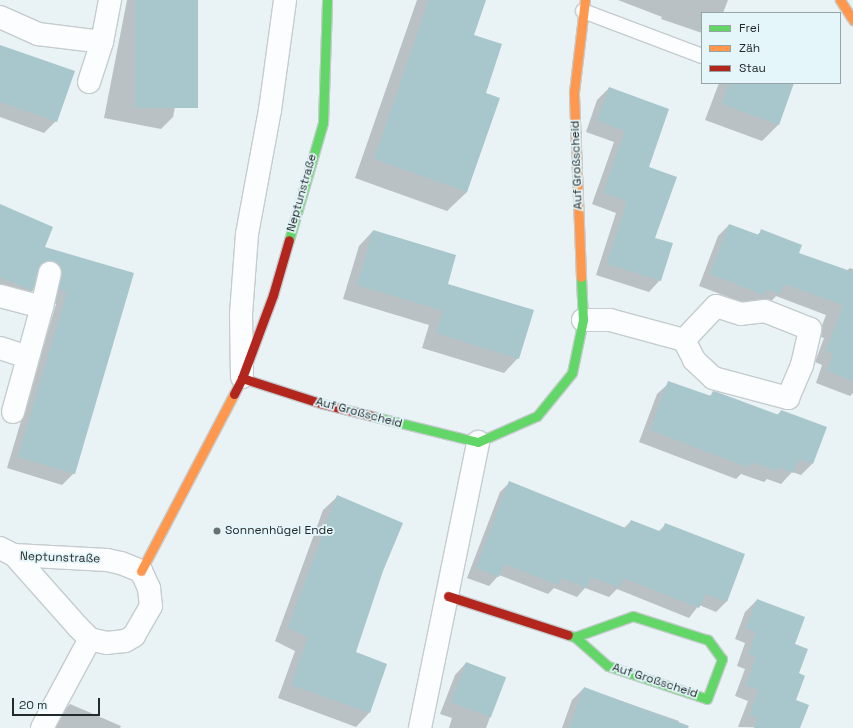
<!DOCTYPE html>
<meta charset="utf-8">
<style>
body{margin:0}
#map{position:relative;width:853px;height:728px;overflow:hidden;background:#e9f2f5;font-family:"Space Grotesk",sans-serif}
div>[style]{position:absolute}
.shadow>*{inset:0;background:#0003}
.building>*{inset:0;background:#a7c7cd;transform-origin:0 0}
.roads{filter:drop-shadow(1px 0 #c5ccce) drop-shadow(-1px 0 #c5ccce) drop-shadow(0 1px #c5ccce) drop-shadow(0 -1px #c5ccce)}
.lane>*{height:14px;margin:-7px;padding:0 7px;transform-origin:7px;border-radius:7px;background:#fcfdfe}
.street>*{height:22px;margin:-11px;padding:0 11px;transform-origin:11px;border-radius:11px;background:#fcfdfe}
.fast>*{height:9px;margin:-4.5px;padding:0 4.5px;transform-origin:4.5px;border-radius:4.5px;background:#63d668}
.slow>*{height:9px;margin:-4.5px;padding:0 4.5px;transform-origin:4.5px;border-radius:4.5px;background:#ff974d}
.jam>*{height:9px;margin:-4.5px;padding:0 4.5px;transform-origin:4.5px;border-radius:4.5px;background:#b3261e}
.dots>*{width:11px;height:11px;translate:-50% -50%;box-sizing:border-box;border:2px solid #e4f6fa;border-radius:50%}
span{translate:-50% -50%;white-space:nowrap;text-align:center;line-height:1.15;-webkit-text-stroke:3.5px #e4f6fa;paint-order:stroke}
.street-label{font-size:12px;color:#232a2b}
.poi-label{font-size:12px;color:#232a2b}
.left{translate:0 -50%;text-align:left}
.legend{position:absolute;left:701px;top:12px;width:140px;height:72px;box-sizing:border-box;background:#e4f6fa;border:1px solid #97a4a7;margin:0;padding:5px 7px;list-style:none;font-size:12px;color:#232a2b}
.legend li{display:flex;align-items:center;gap:8px;height:20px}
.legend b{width:20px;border:1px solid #97a4a7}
.scale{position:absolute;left:12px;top:698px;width:88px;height:18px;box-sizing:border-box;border:2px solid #232a2b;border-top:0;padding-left:5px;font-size:12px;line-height:14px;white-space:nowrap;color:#232a2b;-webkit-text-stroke:3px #e4f6fa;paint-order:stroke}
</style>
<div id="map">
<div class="shadow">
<i style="clip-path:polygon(127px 0,197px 0,173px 117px,161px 129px,104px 118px)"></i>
<i style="clip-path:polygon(417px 0,485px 0,473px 36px,484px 94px,467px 192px,447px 211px,355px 178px)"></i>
<i style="clip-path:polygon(618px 0,728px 0,723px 13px,702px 13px,702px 33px,661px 19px,662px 17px)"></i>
<i style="clip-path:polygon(0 46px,56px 121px,44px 133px,0 117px)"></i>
<i style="clip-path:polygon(719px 83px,793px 83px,779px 124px,762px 141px,705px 120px)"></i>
<i style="clip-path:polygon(609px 88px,647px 167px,654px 238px,660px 280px,649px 292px,596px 275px,616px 213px,592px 204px,614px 142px,586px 132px,597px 100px)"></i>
<i style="clip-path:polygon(0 205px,43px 247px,133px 274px,74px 473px,62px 485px,7px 468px,56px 304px,48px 300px,40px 272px,36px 272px,32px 291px,20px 302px,0 294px)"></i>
<i style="clip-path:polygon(729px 225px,757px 235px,762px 231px,797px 253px,846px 271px,850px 268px,853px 269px,853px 393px,850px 396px,816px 383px,822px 365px,815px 362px,824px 338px,818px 336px,826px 315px,776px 296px,768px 305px,752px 306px,699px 286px,718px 236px)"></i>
<i style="clip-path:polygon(373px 231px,447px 285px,518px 358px,504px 373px,422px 348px,429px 325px,343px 299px,359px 246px)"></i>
<i style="clip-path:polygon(669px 383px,709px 397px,713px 392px,777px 415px,781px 411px,812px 464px,801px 475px,792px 472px,781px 484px,767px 479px,764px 482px,741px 474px,736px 479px,639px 442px,657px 394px)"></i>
<i style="clip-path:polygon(510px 482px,624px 528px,631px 521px,658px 532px,666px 524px,744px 555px,726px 602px,716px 612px,699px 605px,689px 618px,617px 589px,609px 597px,585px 588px,577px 597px,554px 588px,548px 594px,499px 575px,489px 586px,467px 578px,500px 492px)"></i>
<i style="clip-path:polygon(337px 497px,382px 571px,354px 653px,369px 713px,356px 727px,278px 698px,295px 651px,275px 641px,323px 510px)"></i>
<i style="clip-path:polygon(757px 600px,793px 644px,798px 674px,795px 701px,799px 728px,738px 727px,748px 701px,735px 696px,745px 669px,737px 666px,745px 643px,735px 639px,745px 612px)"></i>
<i style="clip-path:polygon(466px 663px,505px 677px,486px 728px,449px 728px,452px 718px,440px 714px,455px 675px)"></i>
<i style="clip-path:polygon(584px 688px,679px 721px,676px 728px,562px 728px,572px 700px)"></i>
<i style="clip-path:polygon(70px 704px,121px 726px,120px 728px,50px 728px,53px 721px)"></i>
</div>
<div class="building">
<i style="left:135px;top:0;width:63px;height:108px"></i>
<i style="clip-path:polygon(429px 0,486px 0,474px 35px,502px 44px,486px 93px,500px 98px,467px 192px,374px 159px)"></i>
<i style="clip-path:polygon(0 45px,75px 71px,57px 122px,0 102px)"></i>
<i style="clip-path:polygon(729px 83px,794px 83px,779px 125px,722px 104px)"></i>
<i style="clip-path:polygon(609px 87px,669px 109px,649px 167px,677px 177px,655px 238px,673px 243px,661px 281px,607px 264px,627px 201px,603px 193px,625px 131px,597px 121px)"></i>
<i style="clip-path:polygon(0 204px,53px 227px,45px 247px,134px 273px,75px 474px,18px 457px,67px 292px,59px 289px,62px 270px,58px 264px,52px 261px,46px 261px,41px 265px,33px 291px,0 277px)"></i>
<i style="clip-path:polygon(729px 224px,759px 235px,761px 229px,802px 245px,799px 253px,853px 272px,853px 381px,827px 371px,833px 354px,826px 351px,843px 305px,784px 284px,780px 294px,767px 289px,764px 295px,710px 274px)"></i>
<i style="clip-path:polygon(373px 230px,456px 255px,448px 284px,534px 310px,519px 359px,436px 333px,443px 311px,357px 285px)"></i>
<i style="clip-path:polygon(668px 381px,711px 396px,713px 391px,717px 392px,779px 415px,781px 410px,827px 427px,813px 464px,799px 459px,793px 473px,778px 467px,776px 471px,751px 462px,749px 468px,650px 430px)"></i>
<i style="clip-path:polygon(509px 481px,628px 529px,631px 520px,662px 532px,665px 523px,745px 554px,727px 602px,705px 594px,699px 608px,623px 578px,620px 588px,591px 577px,587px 588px,561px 578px,558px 585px,504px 564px,499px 577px,476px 568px)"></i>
<i style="clip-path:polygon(337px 495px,403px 523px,383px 571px,356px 652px,387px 664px,370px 713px,291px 685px,308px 637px,288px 628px)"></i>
<i style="clip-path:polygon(757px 599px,805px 617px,795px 644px,808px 649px,799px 673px,805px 676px,796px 700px,809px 705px,800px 728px,754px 728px,758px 718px,749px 715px,759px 690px,746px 685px,756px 657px,748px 654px,756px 632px,746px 628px)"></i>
<i style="left:466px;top:662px;width:43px;height:43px;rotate:21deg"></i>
<i style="clip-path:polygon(584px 687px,689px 726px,688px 728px,569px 728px)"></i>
</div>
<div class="roads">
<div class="lane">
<i style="left:583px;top:11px;width:127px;rotate:20.7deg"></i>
</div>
<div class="street">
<i style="left:0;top:17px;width:42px;rotate:24.1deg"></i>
<i style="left:38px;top:34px;width:64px;rotate:7.1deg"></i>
<i style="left:89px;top:82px;width:42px;rotate:-72deg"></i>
<i style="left:102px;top:42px;width:43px;rotate:-79.2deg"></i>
<i style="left:0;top:296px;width:43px;rotate:14.7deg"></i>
<i style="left:583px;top:320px;width:27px"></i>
<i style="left:610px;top:320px;width:77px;rotate:15.1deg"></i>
<i style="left:684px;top:340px;width:22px;rotate:63deg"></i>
<i style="left:694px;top:360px;width:26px;rotate:43deg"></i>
<i style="left:713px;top:378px;width:78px;rotate:14.9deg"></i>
<i style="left:788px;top:398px;width:36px;rotate:-67deg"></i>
<i style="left:802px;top:365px;width:37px;rotate:-77deg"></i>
<i style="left:810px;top:329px;width:48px;rotate:-158.2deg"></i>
<i style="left:765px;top:311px;width:24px;rotate:173deg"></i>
<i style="left:741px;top:314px;width:26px;rotate:-162deg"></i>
<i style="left:716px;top:306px;width:47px;rotate:133.3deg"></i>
<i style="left:0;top:348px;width:29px;rotate:18deg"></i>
<i style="left:242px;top:377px;width:63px;rotate:-90.9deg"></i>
<i style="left:241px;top:314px;width:80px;rotate:-85.7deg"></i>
<i style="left:247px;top:234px;width:126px;rotate:-79.5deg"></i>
<i style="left:270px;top:110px;width:111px;rotate:-82.2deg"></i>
<i style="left:13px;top:412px;width:109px;rotate:-74.6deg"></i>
<i style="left:42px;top:307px;width:35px;rotate:-77deg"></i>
<i style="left:0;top:548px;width:16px;rotate:27deg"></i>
<i style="left:14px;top:555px;width:93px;rotate:3.1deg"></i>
<i style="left:107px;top:560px;width:14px;rotate:12deg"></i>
<i style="left:121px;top:563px;width:22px;rotate:22deg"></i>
<i style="left:141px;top:571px;width:19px;rotate:65deg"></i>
<i style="left:149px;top:588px;width:18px;rotate:84deg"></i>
<i style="left:151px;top:606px;width:34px;rotate:120deg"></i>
<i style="left:134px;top:636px;width:10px;rotate:151deg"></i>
<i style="left:125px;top:641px;width:18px;rotate:174deg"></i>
<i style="left:107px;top:643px;width:17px;rotate:-167deg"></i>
<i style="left:90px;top:639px;width:17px;rotate:-135deg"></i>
<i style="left:78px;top:627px;width:96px;rotate:-131.6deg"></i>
<i style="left:42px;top:728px;width:101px;rotate:-61.7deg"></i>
<i style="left:420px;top:728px;width:292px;rotate:-78.5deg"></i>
</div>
<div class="fast">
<i style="left:289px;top:240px;width:122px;rotate:-73.8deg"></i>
<i style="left:323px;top:123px;width:123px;rotate:-88.1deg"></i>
<i style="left:372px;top:416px;width:109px;rotate:13.8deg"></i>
<i style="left:478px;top:442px;width:64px;rotate:-23.8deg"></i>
<i style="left:537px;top:416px;width:55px;rotate:-50.9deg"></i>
<i style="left:572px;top:373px;width:54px;rotate:-78.3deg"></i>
<i style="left:583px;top:320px;width:43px;rotate:-92.7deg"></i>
<i style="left:568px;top:635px;width:7px;rotate:16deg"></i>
<i style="left:575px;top:637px;width:44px;rotate:41.3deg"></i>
<i style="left:608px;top:666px;width:104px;rotate:18.4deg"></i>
<i style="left:707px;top:699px;width:43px;rotate:-69.4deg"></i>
<i style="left:722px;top:659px;width:24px;rotate:-126deg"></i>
<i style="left:708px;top:640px;width:79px;rotate:-162.3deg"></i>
<i style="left:633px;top:616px;width:62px;rotate:160.1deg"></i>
</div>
<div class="slow">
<i style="left:840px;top:0;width:24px;rotate:57deg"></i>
<i style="left:581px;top:277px;width:185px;rotate:-92.2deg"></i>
<i style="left:574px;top:92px;width:93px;rotate:-83.2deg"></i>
<i style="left:141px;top:571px;width:200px;rotate:-62.3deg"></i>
</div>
<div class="jam">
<i style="left:242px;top:378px;width:85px;rotate:17.8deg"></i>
<i style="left:323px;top:404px;width:50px;rotate:13.8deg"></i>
<i style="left:234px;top:394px;width:18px;rotate:-63deg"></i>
<i style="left:242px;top:378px;width:89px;rotate:-69.5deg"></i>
<i style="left:273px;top:295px;width:57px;rotate:-73.8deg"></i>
<i style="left:448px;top:596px;width:126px;rotate:18deg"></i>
</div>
</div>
<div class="dots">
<i style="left:217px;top:531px;background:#687072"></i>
</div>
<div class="street-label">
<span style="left:577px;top:165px;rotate:-92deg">Auf Großscheid</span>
<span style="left:302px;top:193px;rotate:-74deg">Neptunstraße</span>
<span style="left:359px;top:413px;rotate:15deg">Auf Großscheid</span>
<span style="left:60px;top:558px;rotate:2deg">Neptunstraße</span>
<span style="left:655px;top:681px;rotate:18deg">Auf Großscheid</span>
</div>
<div class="poi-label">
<span class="left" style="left:225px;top:531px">Sonnenhügel Ende</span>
</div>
<ul class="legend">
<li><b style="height:5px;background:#63d668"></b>Frei</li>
<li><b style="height:5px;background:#ff974d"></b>Zäh</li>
<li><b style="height:5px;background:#b3261e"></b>Stau</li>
</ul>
<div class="scale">20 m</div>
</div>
